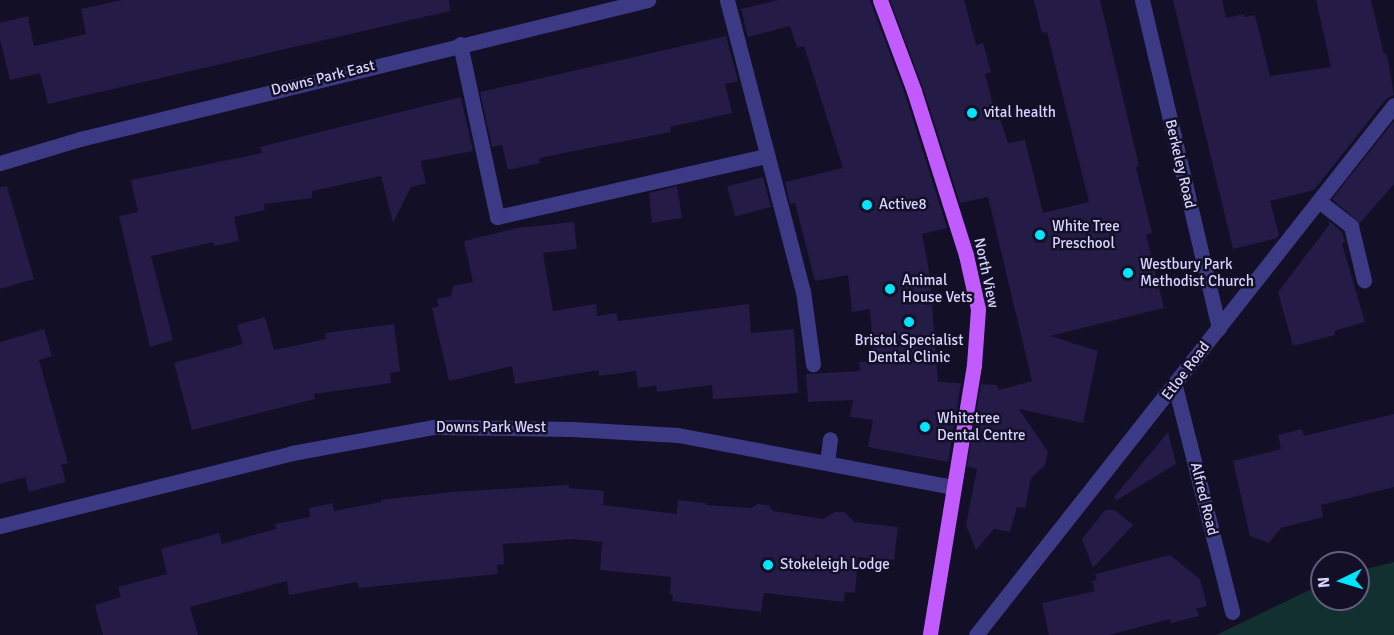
<!DOCTYPE html>
<style>
body{margin:0}
#map{position:relative;width:1394px;height:635px;overflow:hidden;background:#130f26;font-family:Signika,sans-serif}
div>[style]{position:absolute}
.green>*{inset:0;background:#12302f}
.building>*{inset:0;background:#241b47;transform-origin:0 0}
.minor>*{height:15px;margin:-7.5px;padding:0 7.5px;transform-origin:7.5px;border-radius:7.5px;background:#3d3a85}
.major>*{height:15px;margin:-7.5px;padding:0 7.5px;transform-origin:7.5px;border-radius:7.5px;background:#c25bff}
.dots>*{width:16px;height:16px;translate:-50% -50%;box-sizing:border-box;border:3px solid #130f26;border-radius:50%}
span{translate:-50% -50%;white-space:nowrap;text-align:center;line-height:1.15;-webkit-text-stroke:5px #130f26;paint-order:stroke}
.street-label{font-size:15px;color:#d9d4ff}
.poi-label{font-size:15px;color:#d9d4ff}
.left{translate:0 -50%;text-align:left}
.north{position:absolute;left:1310px;top:551px;width:60px;height:60px;box-sizing:border-box;background:#130f26;border:2px solid #625e7d;border-radius:50%;rotate:265deg;font-size:16px;font-weight:700;line-height:24px;text-align:center;color:#d9d4ff}
.north::after{content:'';display:block;margin:auto;width:21px;height:27px;background:#00e5ff;clip-path:polygon(50% 0,100% 100%,50% 72%,0 100%)}
</style>
<div id="map">
<div class="green">
<i style="clip-path:polygon(1394px 562px,1394px 635px,1216px 635px,1322px 584px,1322px 599px,1358px 599px,1358px 571px)"></i>
</div>
<div class="building">
<i style="clip-path:polygon(122px 0,449px 0,450px 11px,48px 104px,40px 73px,10px 80px,0 39px,0 23px,28px 16px,34px 46px,86px 34px,81px 9px)"></i>
<i style="clip-path:polygon(778px 0,870px 0,905px 94px,947px 228px,922px 234px,930px 276px,938px 382px,961px 383px,948px 462px,868px 447px,873px 420px,850px 417px,853px 400px,808px 402px,806px 374px,860px 371px,859px 362px,874px 361px,870px 309px,852px 312px,848px 275px,815px 281px,795px 203px,790px 204px,785px 182px,843px 168px,804px 46px,797px 48px,790px 26px,748px 37px,741px 9px)"></i>
<i style="clip-path:polygon(890px 0,964px 0,976px 45px,983px 43px,991px 72px,985px 74px,997px 120px,1000px 119px,1008px 143px,1025px 140px,1043px 213px,1089px 202px,1047px 32px,1042px 33px,1034px 0,1100px 0,1139px 166px,1136px 167px,1152px 233px,1146px 235px,1164px 308px,1050px 336px,1098px 351px,1083px 423px,1019px 409px,1048px 452px,1045px 465px,1031px 478px,1025px 508px,1017px 507px,1010px 532px,994px 529px,976px 550px,966px 525px,977px 469px,967px 466px,981px 384px,997px 385px,999px 390px,1032px 381px,988px 197px,960px 203px,923px 88px)"></i>
<i style="clip-path:polygon(1173px 0,1222px 0,1226px 18px,1244px 14px,1245px 17px,1255px 15px,1270px 76px,1331px 67px,1316px 0,1371px 0,1384px 54px,1387px 54px,1394px 95px,1386px 99px,1314px 190px,1270px 201px,1279px 235px,1277px 238px,1233px 249px)"></i>
<i style="clip-path:polygon(726px 36px,738px 81px,725px 84px,732px 113px,670px 127px,671px 132px,539px 158px,540px 163px,508px 170px,502px 145px,492px 147px,480px 92px)"></i>
<i style="clip-path:polygon(461px 97px,473px 151px,421px 161px,426px 183px,411px 187px,393px 223px,381px 176px,312px 191px,312px 198px,264px 204px,265px 210px,234px 217px,239px 241px,214px 246px,214px 242px,151px 256px,173px 340px,150px 347px,119px 216px,138px 212px,131px 180px,262px 153px,260px 147px)"></i>
<i style="clip-path:polygon(1394px 121px,1394px 184px,1360px 223px,1332px 199px)"></i>
<i style="left:763px;top:177px;width:31px;height:37px;rotate:75deg"></i>
<i style="clip-path:polygon(7px 186px,34px 279px,0 289px,0 187px)"></i>
<i style="clip-path:polygon(677px 186px,682px 218px,652px 223px,649px 193px)"></i>
<i style="clip-path:polygon(1328px 220px,1342px 232px,1345px 241px,1342px 244px,1365px 322px,1334px 331px,1335px 335px,1293px 346px,1278px 292px,1329px 225px)"></i>
<i style="clip-path:polygon(574px 222px,577px 249px,543px 253px,553px 311px,596px 304px,597px 316px,617px 313px,618px 321px,749px 304px,751px 333px,794px 329px,798px 393px,713px 399px,712px 385px,657px 392px,656px 386px,638px 388px,636px 371px,599px 376px,599px 370px,515px 384px,512px 366px,449px 381px,432px 308px,439px 306px,437px 299px,451px 296px,453px 286px,473px 282px,464px 241px,517px 228px)"></i>
<i style="clip-path:polygon(265px 317px,274px 350px,326px 339px,325px 333px,394px 324px,400px 371px,390px 373px,391px 383px,314px 394px,315px 399px,192px 430px,174px 363px,243px 344px,237px 325px)"></i>
<i style="clip-path:polygon(44px 329px,52px 356px,39px 360px,68px 463px,61px 465px,66px 482px,29px 492px,25px 477px,0 484px,0 342px)"></i>
<i style="clip-path:polygon(1394px 414px,1394px 487px,1321px 505px,1323px 517px,1281px 528px,1269px 543px,1250px 536px,1233px 461px,1281px 449px,1278px 435px,1302px 429px,1304px 436px)"></i>
<i style="clip-path:polygon(1168px 432px,1176px 464px,1117px 500px,1114px 497px)"></i>
<i style="clip-path:polygon(569px 485px,569px 488px,604px 491px,603px 505px,677px 514px,678px 500px,706px 503px,706px 505px,751px 508px,758px 504px,768px 505px,773px 511px,823px 519px,835px 512px,844px 512px,855px 522px,898px 527px,894px 560px,858px 557px,855px 593px,845px 592px,844px 602px,764px 593px,761px 612px,672px 601px,673px 595px,670px 594px,671px 577px,600px 570px,602px 542px,574px 539px,503px 544px,504px 564px,497px 565px,498px 574px,359px 588px,357px 582px,289px 595px,287px 581px,190px 607px,198px 635px,103px 635px,95px 605px,121px 597px,118px 587px,167px 574px,161px 549px,219px 533px,222px 544px,276px 529px,275px 524px,310px 517px,309px 508px,333px 503px,334px 511px,381px 502px,381px 500px,450px 492px)"></i>
<i style="clip-path:polygon(1105px 510px,1115px 510px,1133px 525px,1093px 568px,1082px 539px)"></i>
<i style="clip-path:polygon(1170px 555px,1200px 579px,1207px 606px,1196px 609px,1199px 616px,1171px 623px,1170px 619px,1109px 635px,1049px 635px,1042px 603px,1095px 591px,1092px 581px,1097px 580px,1095px 574px)"></i>
</div>
<div class="minor">
<i style="left:727px;top:0;width:301px;rotate:75.4deg"></i>
<i style="left:803px;top:291px;width:74px;rotate:82.2deg"></i>
<i style="left:1142px;top:0;width:337px;rotate:76.8deg"></i>
<i style="left:460px;top:44px;width:177px;rotate:77.9deg"></i>
<i style="left:497px;top:217px;width:276px;rotate:-12.8deg"></i>
<i style="left:0;top:163px;width:84px;rotate:-16.7deg"></i>
<i style="left:80px;top:139px;width:585px;rotate:-13.75deg"></i>
<i style="left:1319px;top:201px;width:41px;rotate:38deg"></i>
<i style="left:1351px;top:226px;width:56px;rotate:76.5deg"></i>
<i style="left:1175px;top:386px;width:233px;rotate:75.8deg"></i>
<i style="left:827px;top:463px;width:24px;rotate:-83deg"></i>
<i style="left:0;top:526px;width:301px;rotate:-14deg"></i>
<i style="left:292px;top:453px;width:143px;rotate:-10.4deg"></i>
<i style="left:433px;top:427px;width:139px;rotate:0.8deg"></i>
<i style="left:572px;top:429px;width:106px;rotate:3.2deg"></i>
<i style="left:678px;top:435px;width:279px;rotate:10.7deg"></i>
<i style="left:976px;top:635px;width:675px;rotate:-51.74deg"></i>
</div>
<div class="major">
<i style="left:880px;top:0;width:97px;rotate:69.5deg"></i>
<i style="left:914px;top:91px;width:172px;rotate:72.4deg"></i>
<i style="left:966px;top:255px;width:55px;rotate:77.5deg"></i>
<i style="left:978px;top:309px;width:56px;rotate:94.1deg"></i>
<i style="left:974px;top:365px;width:274px;rotate:99.3deg"></i>
</div>
<div class="dots">
<i style="left:972px;top:113px;background:#00e5ff"></i>
<i style="left:867px;top:205px;background:#00e5ff"></i>
<i style="left:1040px;top:235px;background:#00e5ff"></i>
<i style="left:1128px;top:273px;background:#00e5ff"></i>
<i style="left:890px;top:289px;background:#00e5ff"></i>
<i style="left:909px;top:322px;background:#00e5ff"></i>
<i style="left:925px;top:427px;background:#00e5ff"></i>
<i style="left:768px;top:565px;background:#00e5ff"></i>
</div>
<div class="street-label">
<span style="left:323px;top:78px;rotate:-14deg">Downs Park East</span>
<span style="left:1180px;top:164px;rotate:77deg">Berkeley Road</span>
<span style="left:986px;top:273px;rotate:78deg">North View</span>
<span style="left:1186px;top:371px;rotate:-53deg">Etloe Road</span>
<span style="left:491px;top:428px">Downs Park West</span>
<span style="left:1204px;top:499px;rotate:76deg">Alfred Road</span>
</div>
<div class="poi-label">
<span class="left" style="left:984px;top:113px">vital health</span>
<span class="left" style="left:879px;top:205px">Active8</span>
<span class="left" style="left:1052px;top:235px">White Tree<br>Preschool</span>
<span class="left" style="left:1140px;top:273px">Westbury Park<br>Methodist Church</span>
<span class="left" style="left:902px;top:289px">Animal<br>House Vets</span>
<span style="left:909px;top:349px">Bristol Specialist<br>Dental Clinic</span>
<span class="left" style="left:937px;top:427px">Whitetree<br>Dental Centre</span>
<span class="left" style="left:780px;top:565px">Stokeleigh Lodge</span>
</div>
<div class="north">N</div>
</div>
